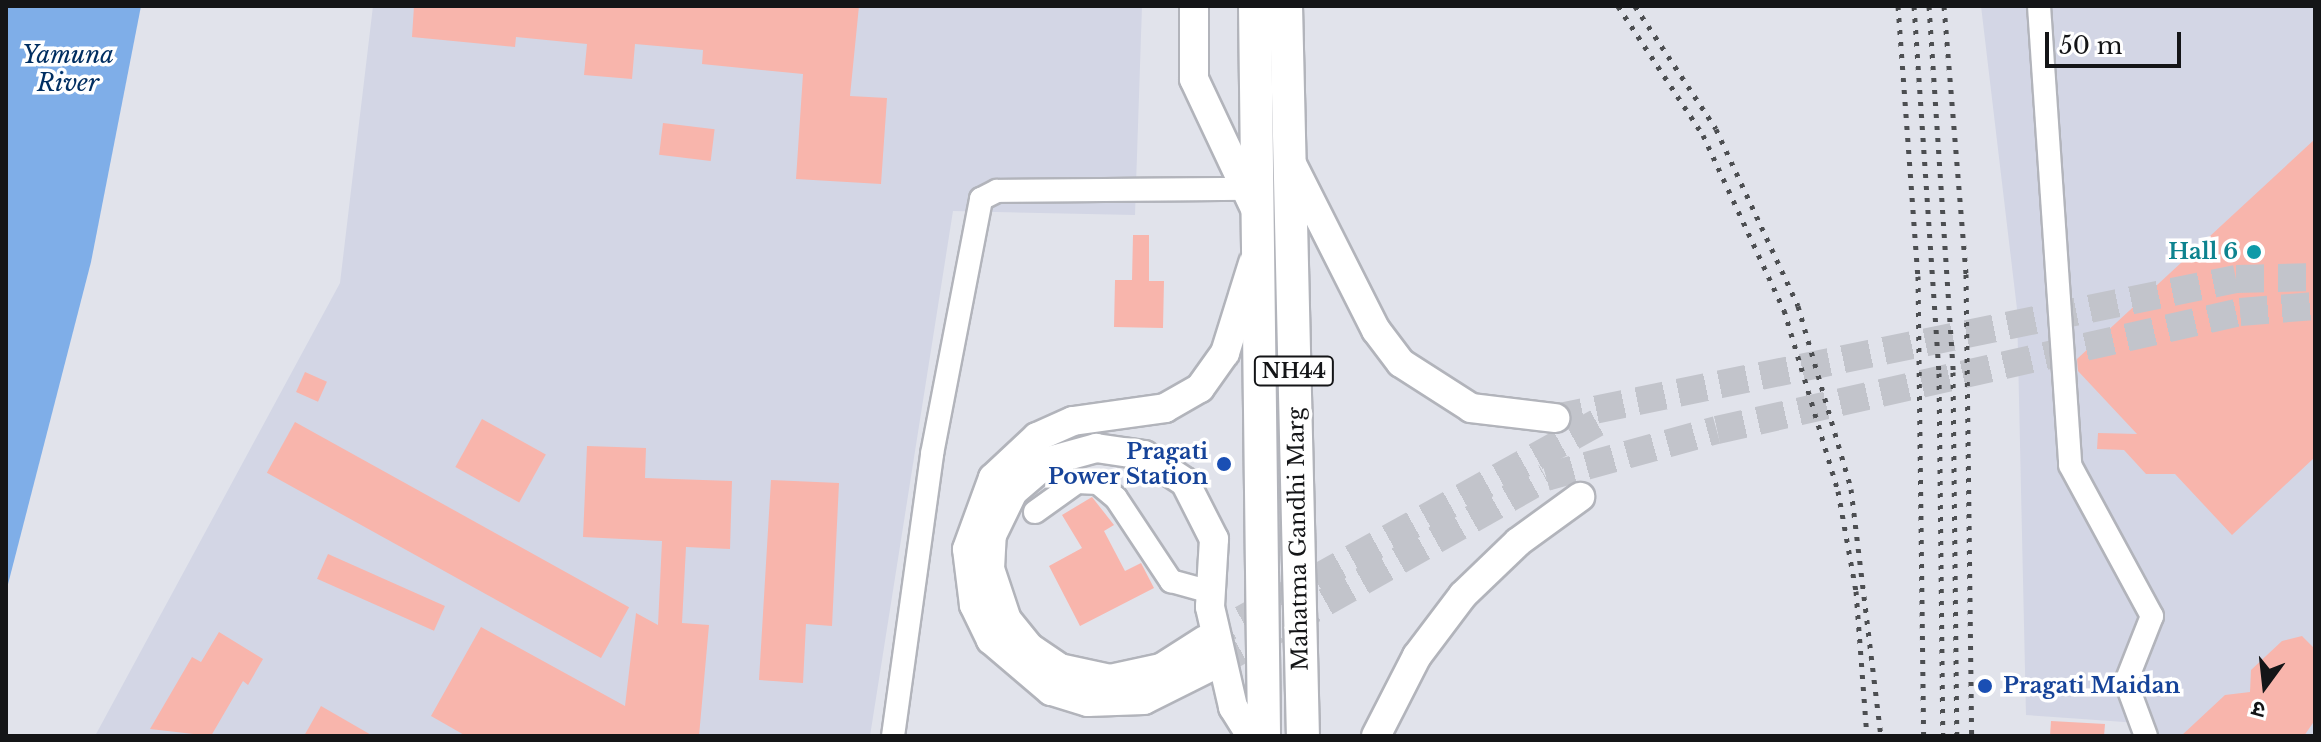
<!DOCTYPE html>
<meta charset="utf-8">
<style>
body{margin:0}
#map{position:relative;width:2321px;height:742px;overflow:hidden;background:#e1e3eb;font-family:"Libre Baskerville","Noto Sans Devanagari",serif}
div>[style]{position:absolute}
.built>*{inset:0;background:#d3d6e5}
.water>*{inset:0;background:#7faee8}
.building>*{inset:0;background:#f8b5ac;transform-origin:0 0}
.major-tunnel>*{height:28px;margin-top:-14px;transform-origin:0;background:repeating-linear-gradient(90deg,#c2c4cb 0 28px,transparent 0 42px)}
.roads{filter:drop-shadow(2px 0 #b2b4bb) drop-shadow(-2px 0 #b2b4bb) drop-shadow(0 2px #b2b4bb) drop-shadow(0 -2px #b2b4bb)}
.minor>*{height:22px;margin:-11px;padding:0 11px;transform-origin:11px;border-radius:11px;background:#fff}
.major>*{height:28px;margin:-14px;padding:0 14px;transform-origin:14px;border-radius:14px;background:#fff}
.highway>*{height:32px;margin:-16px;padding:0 16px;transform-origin:16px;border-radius:16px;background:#fff}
.rail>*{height:5px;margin-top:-2.5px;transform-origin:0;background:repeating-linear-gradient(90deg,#4c4e51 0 4px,transparent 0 12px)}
.dots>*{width:22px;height:22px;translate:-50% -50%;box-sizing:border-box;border:4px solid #fff;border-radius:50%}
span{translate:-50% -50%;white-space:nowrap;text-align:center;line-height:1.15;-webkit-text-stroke:7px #fff;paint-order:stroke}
.shield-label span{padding:2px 6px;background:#fff;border:2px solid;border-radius:6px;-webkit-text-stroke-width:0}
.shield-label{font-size:20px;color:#141517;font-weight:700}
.culture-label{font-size:22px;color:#0d838f;font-weight:700}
.right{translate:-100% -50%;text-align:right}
.transit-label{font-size:22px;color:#164399;font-weight:700}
.left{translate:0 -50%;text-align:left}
.street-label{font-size:22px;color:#141517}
.water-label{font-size:24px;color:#002e61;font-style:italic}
.frame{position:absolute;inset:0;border:8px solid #141517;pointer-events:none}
.north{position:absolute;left:2225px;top:646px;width:80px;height:80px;-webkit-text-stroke:6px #fff;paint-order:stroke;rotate:195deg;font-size:22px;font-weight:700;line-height:32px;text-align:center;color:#141517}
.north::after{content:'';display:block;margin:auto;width:28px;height:36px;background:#141517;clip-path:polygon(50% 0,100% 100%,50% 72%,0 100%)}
.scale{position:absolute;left:2045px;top:32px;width:136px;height:36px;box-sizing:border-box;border:4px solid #141517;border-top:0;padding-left:10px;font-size:24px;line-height:28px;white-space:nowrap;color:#141517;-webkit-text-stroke:6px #fff;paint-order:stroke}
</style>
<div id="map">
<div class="built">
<i style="clip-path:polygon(373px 6px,1142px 6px,1135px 215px,953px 211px,870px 736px,95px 736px,340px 283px)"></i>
<i style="clip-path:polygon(1981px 6px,2315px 6px,2315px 736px,2156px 736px,2153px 724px,2026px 715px,2017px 309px)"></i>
</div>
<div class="water">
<i style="clip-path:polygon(6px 6px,141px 6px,91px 262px,6px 592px)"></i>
</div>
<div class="building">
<i style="clip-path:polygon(414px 6px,859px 6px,850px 96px,887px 98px,881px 184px,796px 179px,803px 74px,702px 64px,703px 50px,635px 44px,632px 79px,584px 75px,587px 44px,516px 37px,515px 47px,412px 37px)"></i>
<i style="left:663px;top:123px;width:52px;height:32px;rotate:7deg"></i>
<i style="clip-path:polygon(2315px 139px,2315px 457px,2232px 535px,2175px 474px,2146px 474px,2124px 450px,2097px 449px,2098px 433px,2137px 434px,2078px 371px,2077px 359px)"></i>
<i style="clip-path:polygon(1133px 235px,1149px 235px,1149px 281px,1164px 281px,1163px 328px,1114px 327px,1115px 280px,1132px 280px)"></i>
<i style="left:305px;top:372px;width:24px;height:22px;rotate:24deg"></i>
<i style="left:482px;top:419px;width:73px;height:55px;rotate:29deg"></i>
<i style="left:295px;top:422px;width:382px;height:58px;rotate:29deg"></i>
<i style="clip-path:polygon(587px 446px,646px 448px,645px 478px,732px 481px,730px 549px,686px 547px,682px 623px,709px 625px,699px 736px,466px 736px,431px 716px,481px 627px,625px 706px,636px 613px,658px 625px,662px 541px,583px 537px)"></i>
<i style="clip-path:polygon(771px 480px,839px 483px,832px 626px,806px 624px,803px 683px,759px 680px)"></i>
<i style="clip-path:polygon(1092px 497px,1114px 525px,1104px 531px,1125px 571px,1141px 563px,1154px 588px,1080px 626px,1049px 566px,1082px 548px,1062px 515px)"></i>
<i style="left:328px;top:554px;width:128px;height:27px;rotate:24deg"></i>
<i style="clip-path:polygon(219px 632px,263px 659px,248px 685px,243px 681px,211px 736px,150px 729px,192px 657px,201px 662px)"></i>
<i style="clip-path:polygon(2302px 636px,2315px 649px,2315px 720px,2304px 736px,2181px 736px,2225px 695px,2250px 692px,2251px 670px,2282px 641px)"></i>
<i style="clip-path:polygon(321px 706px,373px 736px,304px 736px)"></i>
<i style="clip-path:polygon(2051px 721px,2105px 724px,2104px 736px,2050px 736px)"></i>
</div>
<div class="major-tunnel">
<i style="left:1555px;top:418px;width:695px;rotate:-11.54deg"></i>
<i style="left:2236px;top:279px;width:79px;rotate:-1.5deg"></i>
<i style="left:1205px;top:640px;width:457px;rotate:-29deg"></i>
<i style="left:1216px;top:664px;width:379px;rotate:-29.5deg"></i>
<i style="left:1546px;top:477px;width:177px;rotate:-15.4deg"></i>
<i style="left:1717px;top:430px;width:536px;rotate:-12.71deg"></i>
<i style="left:2240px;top:312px;width:75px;rotate:-4.6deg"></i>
</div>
<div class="roads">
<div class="minor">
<i style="left:2039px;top:6px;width:460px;rotate:86.1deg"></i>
<i style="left:2070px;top:465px;width:172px;rotate:61.5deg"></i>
<i style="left:2152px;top:616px;width:71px;rotate:111.5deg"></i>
<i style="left:2126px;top:682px;width:58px;rotate:69.7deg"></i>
<i style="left:1035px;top:512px;width:52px;rotate:-35.5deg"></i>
<i style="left:1077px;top:482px;width:21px;rotate:3deg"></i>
<i style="left:1098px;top:483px;width:23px;rotate:40deg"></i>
<i style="left:1116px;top:498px;width:100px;rotate:56.5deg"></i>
<i style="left:1171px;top:581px;width:41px;rotate:15.4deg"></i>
<i style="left:893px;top:736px;width:285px;rotate:-82.1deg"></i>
<i style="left:932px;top:454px;width:260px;rotate:-79.1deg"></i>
<i style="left:981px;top:199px;width:18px;rotate:-27deg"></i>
<i style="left:997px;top:191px;width:243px;rotate:-0.5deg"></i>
</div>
<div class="major">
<i style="left:1194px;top:6px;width:73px;rotate:90deg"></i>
<i style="left:1194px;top:79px;width:150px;rotate:64.8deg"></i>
<i style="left:1290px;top:160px;width:191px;rotate:63.2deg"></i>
<i style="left:1376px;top:330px;width:41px;rotate:52.9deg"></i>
<i style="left:1401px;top:363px;width:83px;rotate:32.7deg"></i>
<i style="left:1471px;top:408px;width:85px;rotate:6.8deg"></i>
<i style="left:1205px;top:640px;width:52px;rotate:147.5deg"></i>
<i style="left:1161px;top:668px;width:52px;rotate:167.8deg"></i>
<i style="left:1110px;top:679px;width:51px;rotate:-167.6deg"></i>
<i style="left:1060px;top:668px;width:36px;rotate:-146deg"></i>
<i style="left:1030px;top:648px;width:36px;rotate:-129deg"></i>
<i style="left:1007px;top:620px;width:54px;rotate:-108.4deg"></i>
<i style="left:990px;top:569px;width:34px;rotate:-87deg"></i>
<i style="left:992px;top:535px;width:48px;rotate:-64deg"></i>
<i style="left:1013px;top:492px;width:48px;rotate:-40.7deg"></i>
<i style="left:1049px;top:461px;width:49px;rotate:-15.5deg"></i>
<i style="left:1096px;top:448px;width:49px;rotate:8.3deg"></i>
<i style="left:1144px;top:455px;width:49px;rotate:33.4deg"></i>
<i style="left:1185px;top:482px;width:64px;rotate:63deg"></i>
<i style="left:1214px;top:539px;width:68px;rotate:93.4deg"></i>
<i style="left:1210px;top:607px;width:103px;rotate:77deg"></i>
<i style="left:1233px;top:707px;width:34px;rotate:58deg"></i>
<i style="left:1216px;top:664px;width:80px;rotate:153.4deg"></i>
<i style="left:1144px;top:700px;width:56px;rotate:178deg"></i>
<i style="left:1088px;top:702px;width:39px;rotate:-163deg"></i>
<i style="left:1051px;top:691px;width:79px;rotate:-139.6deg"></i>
<i style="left:991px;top:640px;width:39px;rotate:-116deg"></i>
<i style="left:974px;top:605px;width:56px;rotate:-97.1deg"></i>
<i style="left:967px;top:549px;width:76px;rotate:-69.9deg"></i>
<i style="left:993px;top:478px;width:60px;rotate:-43deg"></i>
<i style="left:1037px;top:437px;width:39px;rotate:-24deg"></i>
<i style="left:1073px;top:421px;width:93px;rotate:-8deg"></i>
<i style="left:1165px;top:408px;width:40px;rotate:-29.7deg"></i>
<i style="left:1200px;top:388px;width:43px;rotate:-54.5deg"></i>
<i style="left:1225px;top:353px;width:94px;rotate:-72.7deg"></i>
<i style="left:1376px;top:736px;width:90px;rotate:-62.9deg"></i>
<i style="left:1417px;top:656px;width:76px;rotate:-53deg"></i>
<i style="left:1463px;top:595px;width:76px;rotate:-43.9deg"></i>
<i style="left:1518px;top:542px;width:77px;rotate:-36deg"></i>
</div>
<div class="highway">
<i style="left:1255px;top:6px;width:730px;rotate:89.29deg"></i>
<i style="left:1286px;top:6px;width:730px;rotate:88.67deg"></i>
</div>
</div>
<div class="rail">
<i style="left:1618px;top:6px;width:154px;rotate:56.6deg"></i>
<i style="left:1703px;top:135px;width:193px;rotate:65.2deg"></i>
<i style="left:1784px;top:310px;width:189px;rotate:73.4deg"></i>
<i style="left:1838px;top:491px;width:102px;rotate:79.8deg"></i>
<i style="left:1856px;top:591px;width:145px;rotate:85.7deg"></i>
<i style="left:1635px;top:6px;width:147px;rotate:56.6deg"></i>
<i style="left:1716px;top:129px;width:195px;rotate:65.1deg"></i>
<i style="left:1798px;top:306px;width:191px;rotate:73.8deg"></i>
<i style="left:1851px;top:489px;width:249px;rotate:83.1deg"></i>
<i style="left:1898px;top:6px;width:271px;rotate:85.8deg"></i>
<i style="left:1918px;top:276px;width:460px;rotate:89.3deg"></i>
<i style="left:1914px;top:6px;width:368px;rotate:86.1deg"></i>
<i style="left:1939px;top:373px;width:363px;rotate:89.4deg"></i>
<i style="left:1929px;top:6px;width:367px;rotate:86.2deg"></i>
<i style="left:1953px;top:372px;width:364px;rotate:89.4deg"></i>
<i style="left:1944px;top:6px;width:269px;rotate:85.3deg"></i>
<i style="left:1966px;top:274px;width:462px;rotate:89.3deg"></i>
</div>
<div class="dots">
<i style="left:2254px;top:252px;background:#0f9aa8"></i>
<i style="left:1224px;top:464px;background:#1a4fb4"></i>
<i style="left:1985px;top:686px;background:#1a4fb4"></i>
</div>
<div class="shield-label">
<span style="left:1294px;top:371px">NH44</span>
</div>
<div class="culture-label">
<span class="right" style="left:2238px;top:252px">Hall 6</span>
</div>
<div class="transit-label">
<span class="right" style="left:1208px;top:464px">Pragati<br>Power Station</span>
<span class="left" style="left:2003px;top:686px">Pragati Maidan</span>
</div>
<div class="street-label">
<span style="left:1298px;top:539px;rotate:-91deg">Mahatma Gandhi Marg</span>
</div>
<div class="water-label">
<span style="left:68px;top:69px">Yamuna<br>River</span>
</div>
<div class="frame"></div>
<div class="north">उ</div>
<div class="scale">50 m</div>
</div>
